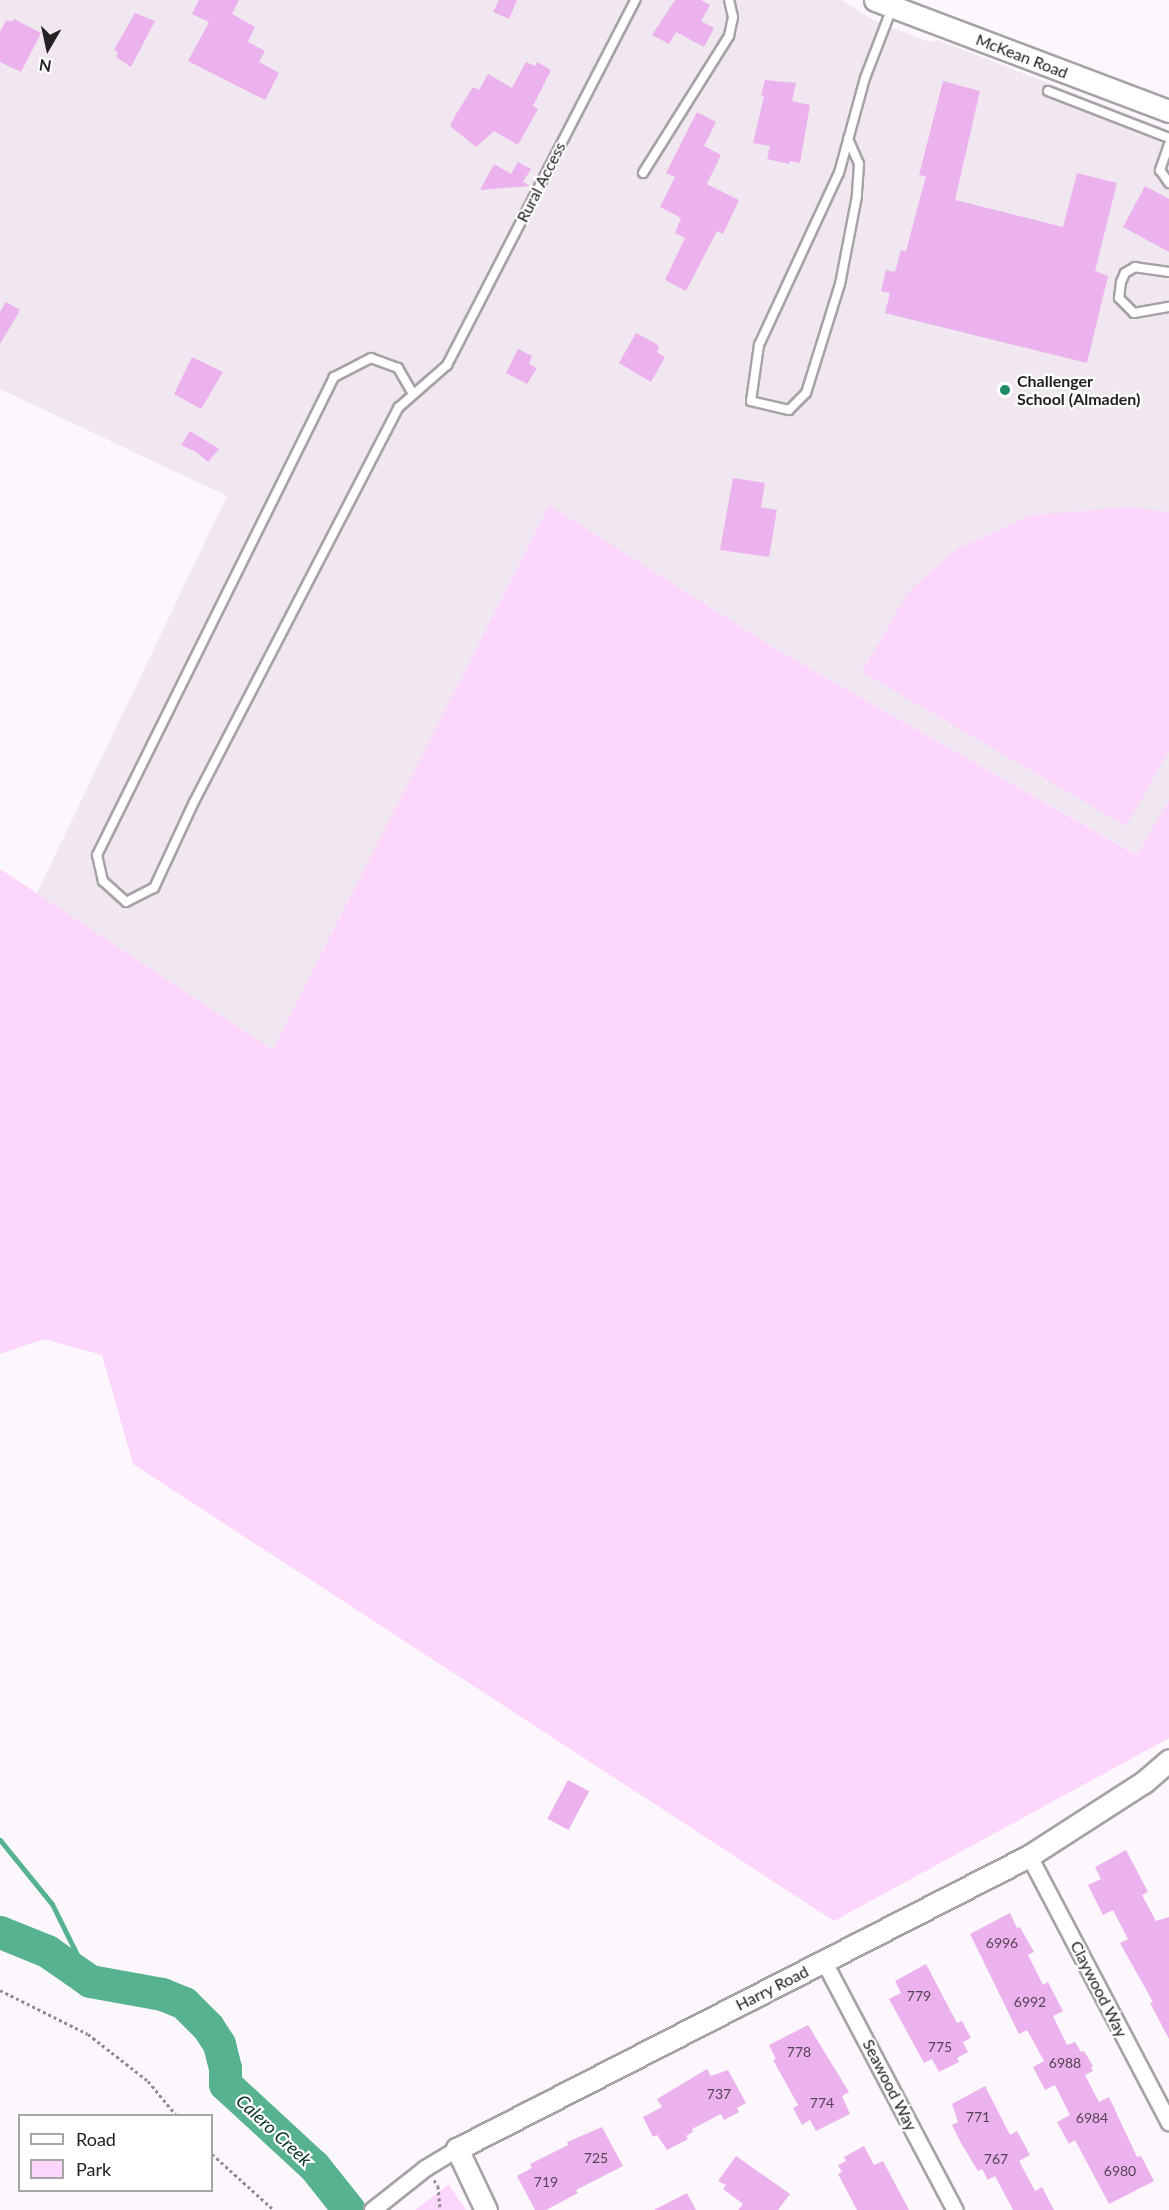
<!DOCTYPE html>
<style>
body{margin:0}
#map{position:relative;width:1169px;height:2210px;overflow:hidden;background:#fcf7fc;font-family:Lato,sans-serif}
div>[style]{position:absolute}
.built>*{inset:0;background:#f0e7f0}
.green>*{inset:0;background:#fcd6fd}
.stream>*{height:5px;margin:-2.5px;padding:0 2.5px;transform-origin:2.5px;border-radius:2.5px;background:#56b28f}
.river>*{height:33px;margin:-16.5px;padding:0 16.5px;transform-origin:16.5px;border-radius:16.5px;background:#56b28f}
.building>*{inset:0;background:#ecb2ee;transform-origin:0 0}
.path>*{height:3px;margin-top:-1.5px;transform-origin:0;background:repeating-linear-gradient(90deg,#8f8c8f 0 3px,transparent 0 6px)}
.roads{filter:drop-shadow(2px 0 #a6a2a6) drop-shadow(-2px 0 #a6a2a6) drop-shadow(0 2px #a6a2a6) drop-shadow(0 -2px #a6a2a6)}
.lane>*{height:8px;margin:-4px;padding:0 4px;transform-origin:4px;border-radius:4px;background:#fff}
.street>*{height:15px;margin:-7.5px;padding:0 7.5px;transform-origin:7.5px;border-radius:7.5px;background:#fff}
.secondary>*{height:21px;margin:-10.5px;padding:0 10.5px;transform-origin:10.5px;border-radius:10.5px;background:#fff}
.dots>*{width:16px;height:16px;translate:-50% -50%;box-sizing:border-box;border:3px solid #fff;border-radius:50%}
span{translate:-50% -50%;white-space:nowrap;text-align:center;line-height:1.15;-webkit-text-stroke:4.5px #fff;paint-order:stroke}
.number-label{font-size:14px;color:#544455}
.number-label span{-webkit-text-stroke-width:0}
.street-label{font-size:16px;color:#222022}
.poi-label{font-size:16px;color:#222022;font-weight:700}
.left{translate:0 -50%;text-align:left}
.water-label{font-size:18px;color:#0a3526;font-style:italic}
.legend{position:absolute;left:18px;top:2114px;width:195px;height:78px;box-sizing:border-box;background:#fff;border:2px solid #a7a6a7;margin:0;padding:8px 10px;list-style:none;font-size:18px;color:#222022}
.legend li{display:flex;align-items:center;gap:12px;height:30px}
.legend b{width:30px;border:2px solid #a7a6a7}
.north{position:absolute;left:18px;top:18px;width:60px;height:60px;-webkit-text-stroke:4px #fff;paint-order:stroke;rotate:189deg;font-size:16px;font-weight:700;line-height:24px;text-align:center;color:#222022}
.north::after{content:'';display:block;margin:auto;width:21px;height:27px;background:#222022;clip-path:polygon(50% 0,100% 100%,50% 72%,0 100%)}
</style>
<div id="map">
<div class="built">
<i style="clip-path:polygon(0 0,841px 0,873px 20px,929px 42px,938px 40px,1169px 130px,1169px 800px,1138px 855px,776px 649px,549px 506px,273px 1051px,36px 895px,227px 496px,0 389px)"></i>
</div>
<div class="green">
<i style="clip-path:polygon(549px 505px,776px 649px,1137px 855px,1169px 800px,1169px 1738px,834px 1921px,133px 1464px,102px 1355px,44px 1339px,0 1354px,0 869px,273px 1050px)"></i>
<i style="clip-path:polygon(1129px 507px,1169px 512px,1169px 751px,1126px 826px,862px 672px,909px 591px,957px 549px,1032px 515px)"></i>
<i style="clip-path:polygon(448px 2184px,466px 2210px,415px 2210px,448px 2185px)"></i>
</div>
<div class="stream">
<i style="left:0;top:1840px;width:82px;rotate:50.9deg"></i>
<i style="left:52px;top:1904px;width:86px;rotate:63.7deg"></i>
</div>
<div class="river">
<i style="left:0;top:1932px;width:51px;rotate:22deg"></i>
<i style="left:47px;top:1951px;width:52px;rotate:34.9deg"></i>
<i style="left:90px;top:1981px;width:73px;rotate:10.2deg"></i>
<i style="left:162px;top:1994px;width:24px;rotate:22deg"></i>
<i style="left:184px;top:2003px;width:34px;rotate:45deg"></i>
<i style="left:208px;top:2027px;width:20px;rotate:57deg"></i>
<i style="left:219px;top:2044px;width:25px;rotate:76deg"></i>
<i style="left:225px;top:2068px;width:16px;rotate:90deg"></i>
<i style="left:225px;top:2084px;width:121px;rotate:42.7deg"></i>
<i style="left:314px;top:2166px;width:56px;rotate:51.5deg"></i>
</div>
<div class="building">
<i style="clip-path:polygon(199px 0,239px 0,232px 14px,255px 27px,248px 42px,265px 51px,259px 62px,279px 73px,265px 100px,188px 61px,209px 22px,192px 14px)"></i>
<i style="clip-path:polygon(499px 0,517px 0,509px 19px,493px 12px)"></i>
<i style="clip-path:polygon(675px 0,701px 0,710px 5px,701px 21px,714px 28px,704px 47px,676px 32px,669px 44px,652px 35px)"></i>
<i style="clip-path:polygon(135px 13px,155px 21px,131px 67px,116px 57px,118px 52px,114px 50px)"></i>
<i style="clip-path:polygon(14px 19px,41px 33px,21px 72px,0 62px,0 32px,6px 20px,12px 22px)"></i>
<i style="clip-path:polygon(526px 62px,535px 66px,537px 62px,551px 70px,533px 106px,538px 109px,518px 145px,494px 131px,476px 147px,450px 126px,456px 114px,473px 87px,479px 90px,488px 74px,512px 88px)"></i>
<i style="clip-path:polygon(765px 80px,796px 83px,792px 101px,810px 105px,800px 163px,790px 161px,789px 164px,767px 159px,770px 146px,753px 143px,764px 96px,761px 95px)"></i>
<i style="clip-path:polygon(943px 81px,980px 91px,955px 200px,1063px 227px,1077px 173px,1117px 183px,1095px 271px,1108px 276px,1087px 363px,885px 313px,890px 293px,881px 291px,886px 270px,895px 272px,901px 250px,906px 251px,926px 176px,919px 175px)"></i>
<i style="clip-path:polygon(697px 112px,716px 122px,704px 146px,721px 155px,707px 184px,739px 200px,723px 234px,717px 231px,686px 291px,665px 280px,685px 238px,675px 233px,681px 218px,660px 207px,675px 177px,666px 173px)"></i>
<i style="clip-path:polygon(518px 162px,531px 169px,523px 182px,530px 186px,480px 190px,494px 164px,511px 174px)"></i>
<i style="clip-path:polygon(1145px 186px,1169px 199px,1169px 252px,1123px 227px)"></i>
<i style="clip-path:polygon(6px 302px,20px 310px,0 344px,0 312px)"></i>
<i style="clip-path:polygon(636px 333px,655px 343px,659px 347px,657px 352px,665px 357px,651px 382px,619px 363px)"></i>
<i style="clip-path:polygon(518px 349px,532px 356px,529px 364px,537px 368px,527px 384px,506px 373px)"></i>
<i style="clip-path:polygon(192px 357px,223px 372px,201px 409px,174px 394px)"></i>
<i style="clip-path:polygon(190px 431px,219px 449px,208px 462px,196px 452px,181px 445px)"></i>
<i style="clip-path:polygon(733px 478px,765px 483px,761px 507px,777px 510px,769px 557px,720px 550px)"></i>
<i style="left:568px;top:1780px;width:24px;height:44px;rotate:28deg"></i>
<i style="clip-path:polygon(1126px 1850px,1148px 1892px,1142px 1895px,1156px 1921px,1169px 1917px,1169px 2039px,1150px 2003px,1153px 2002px,1120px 1943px,1128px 1939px,1113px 1910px,1103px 1915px,1088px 1885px,1101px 1879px,1095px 1867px)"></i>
<i style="clip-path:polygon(1010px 1913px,1017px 1928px,1020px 1927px,1034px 1952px,1028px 1955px,1043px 1985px,1048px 1982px,1063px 2011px,1053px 2016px,1067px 2045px,1075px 2042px,1081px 2052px,1084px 2051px,1093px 2066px,1091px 2067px,1093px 2071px,1085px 2075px,1099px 2102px,1109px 2097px,1137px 2157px,1141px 2156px,1154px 2181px,1109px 2204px,1075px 2140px,1069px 2144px,1057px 2122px,1070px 2115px,1055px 2085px,1045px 2090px,1033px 2067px,1044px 2061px,1027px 2030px,1019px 2034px,970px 1934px)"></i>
<i style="clip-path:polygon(926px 1964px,957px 2023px,962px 2021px,971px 2038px,963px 2042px,968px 2052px,957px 2058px,959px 2062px,939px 2072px,932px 2059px,924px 2063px,889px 1999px,901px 1993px,895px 1981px)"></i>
<i style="clip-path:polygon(808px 2025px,849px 2092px,842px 2096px,850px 2114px,816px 2131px,810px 2120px,802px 2125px,793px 2108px,798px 2105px,773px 2060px,776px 2059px,769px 2045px)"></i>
<i style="clip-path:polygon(707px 2069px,711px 2076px,728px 2070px,746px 2103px,737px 2108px,739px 2112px,724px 2120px,721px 2114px,692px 2129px,693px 2132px,686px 2136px,688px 2139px,667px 2150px,657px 2135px,653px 2137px,643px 2117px,662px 2107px,657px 2099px)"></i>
<i style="clip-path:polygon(985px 2086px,1010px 2135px,1017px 2131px,1030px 2155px,1019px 2161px,1035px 2191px,1042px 2187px,1054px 2210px,1013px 2210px,995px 2176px,988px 2180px,982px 2169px,978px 2171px,961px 2143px,952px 2125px,958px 2122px,952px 2104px)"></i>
<i style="clip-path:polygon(602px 2127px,623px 2166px,576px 2190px,578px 2193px,546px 2210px,535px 2210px,517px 2176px,532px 2168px,530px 2164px,568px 2145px,567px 2142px)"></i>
<i style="clip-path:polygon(864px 2146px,874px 2165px,883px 2161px,909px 2210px,857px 2210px,838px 2174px,842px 2172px,838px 2165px,846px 2161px,844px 2157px)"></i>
<i style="clip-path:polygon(736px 2156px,790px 2194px,778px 2210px,738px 2210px,743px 2204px,723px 2189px,726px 2185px,718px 2181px)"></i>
<i style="clip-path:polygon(687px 2193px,696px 2210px,654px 2210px)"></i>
</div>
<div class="path">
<i style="left:0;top:1990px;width:98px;rotate:26.6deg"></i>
<i style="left:88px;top:2034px;width:76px;rotate:38.1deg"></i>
<i style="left:148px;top:2081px;width:45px;rotate:50.4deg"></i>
<i style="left:212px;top:2154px;width:84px;rotate:42.1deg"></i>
<i style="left:434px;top:2180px;width:7px;rotate:56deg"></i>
<i style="left:438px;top:2186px;width:24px;rotate:85deg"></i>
</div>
<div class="roads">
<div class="lane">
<i style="left:1048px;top:91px;width:130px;rotate:21.2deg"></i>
<i style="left:848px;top:139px;width:27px;rotate:66deg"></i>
<i style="left:859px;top:164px;width:32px;rotate:94deg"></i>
<i style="left:857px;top:196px;width:90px;rotate:100.9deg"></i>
<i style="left:840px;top:284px;width:114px;rotate:107.3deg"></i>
<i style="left:806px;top:393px;width:24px;rotate:135deg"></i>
<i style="left:789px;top:410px;width:39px;rotate:-167deg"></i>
<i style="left:751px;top:401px;width:57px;rotate:-81.9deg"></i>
<i style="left:759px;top:345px;width:190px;rotate:-65.1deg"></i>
<i style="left:839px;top:173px;width:98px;rotate:-74.7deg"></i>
<i style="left:865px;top:78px;width:75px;rotate:-68.9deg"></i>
<i style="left:1169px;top:144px;width:28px;rotate:109deg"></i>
<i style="left:1160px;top:170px;width:16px;rotate:55deg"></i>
<i style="left:643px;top:173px;width:162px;rotate:-57.9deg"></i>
<i style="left:729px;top:36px;width:19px;rotate:-78deg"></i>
<i style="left:733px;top:17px;width:17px;rotate:-103deg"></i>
<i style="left:1169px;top:272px;width:34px;rotate:-172deg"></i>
<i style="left:1135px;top:267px;width:12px;rotate:149deg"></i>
<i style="left:1125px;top:273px;width:10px;rotate:114deg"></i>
<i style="left:1121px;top:282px;width:16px;rotate:97deg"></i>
<i style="left:1119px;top:298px;width:21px;rotate:45deg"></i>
<i style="left:1134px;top:313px;width:36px;rotate:-10deg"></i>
<i style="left:413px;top:394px;width:30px;rotate:-120deg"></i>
<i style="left:398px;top:368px;width:29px;rotate:-160deg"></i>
<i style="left:371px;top:358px;width:42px;rotate:152.8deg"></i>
<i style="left:334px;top:377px;width:534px;rotate:116.37deg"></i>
<i style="left:97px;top:855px;width:27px;rotate:77deg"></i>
<i style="left:103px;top:881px;width:31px;rotate:42deg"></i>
<i style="left:126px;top:902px;width:31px;rotate:-27deg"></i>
<i style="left:154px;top:888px;width:95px;rotate:-65.1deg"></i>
<i style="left:194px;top:802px;width:445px;rotate:-62.6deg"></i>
<i style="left:399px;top:407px;width:64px;rotate:-41.2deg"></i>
<i style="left:447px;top:365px;width:411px;rotate:-62.7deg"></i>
</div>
<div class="street">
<i style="left:1029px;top:1856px;width:301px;rotate:62.3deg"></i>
<i style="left:824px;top:1962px;width:280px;rotate:62.2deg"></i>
<i style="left:372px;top:2210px;width:68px;rotate:-38.4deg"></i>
<i style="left:425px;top:2168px;width:37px;rotate:-31deg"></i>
</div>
<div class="secondary">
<i style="left:875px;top:0;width:314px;rotate:20.7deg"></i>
<i style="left:486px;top:2210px;width:68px;rotate:-115.4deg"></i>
<i style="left:457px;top:2149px;width:643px;rotate:-27.12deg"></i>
<i style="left:1029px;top:1856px;width:137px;rotate:-32.8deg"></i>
<i style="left:1144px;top:1782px;width:33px;rotate:-41deg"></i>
</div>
</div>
<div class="dots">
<i style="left:1005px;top:390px;background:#1f8a68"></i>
</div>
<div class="number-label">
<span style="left:1002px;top:1943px">6996</span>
<span style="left:919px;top:1996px">779</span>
<span style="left:1030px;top:2002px">6992</span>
<span style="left:940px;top:2047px">775</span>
<span style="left:799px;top:2052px">778</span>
<span style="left:1065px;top:2063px">6988</span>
<span style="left:719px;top:2094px">737</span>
<span style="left:822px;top:2103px">774</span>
<span style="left:978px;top:2117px">771</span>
<span style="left:1092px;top:2118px">6984</span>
<span style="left:596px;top:2158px">725</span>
<span style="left:996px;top:2159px">767</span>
<span style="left:1120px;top:2171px">6980</span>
<span style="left:546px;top:2182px">719</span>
</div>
<div class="street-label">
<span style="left:1022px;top:56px;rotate:21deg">McKean Road</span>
<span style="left:541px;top:182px;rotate:-63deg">Rural Access</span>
<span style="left:772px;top:1988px;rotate:-27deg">Harry Road</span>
<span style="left:1099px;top:1989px;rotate:63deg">Claywood Way</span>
<span style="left:890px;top:2085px;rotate:63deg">Seawood Way</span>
</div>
<div class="poi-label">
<span class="left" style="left:1017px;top:390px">Challenger<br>School (Almaden)</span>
</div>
<div class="water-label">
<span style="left:274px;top:2130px;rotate:43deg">Calero Creek</span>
</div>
<ul class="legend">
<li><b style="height:8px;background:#fff"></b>Road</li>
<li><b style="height:16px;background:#fcd6fd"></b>Park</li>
</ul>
<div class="north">N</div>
</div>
